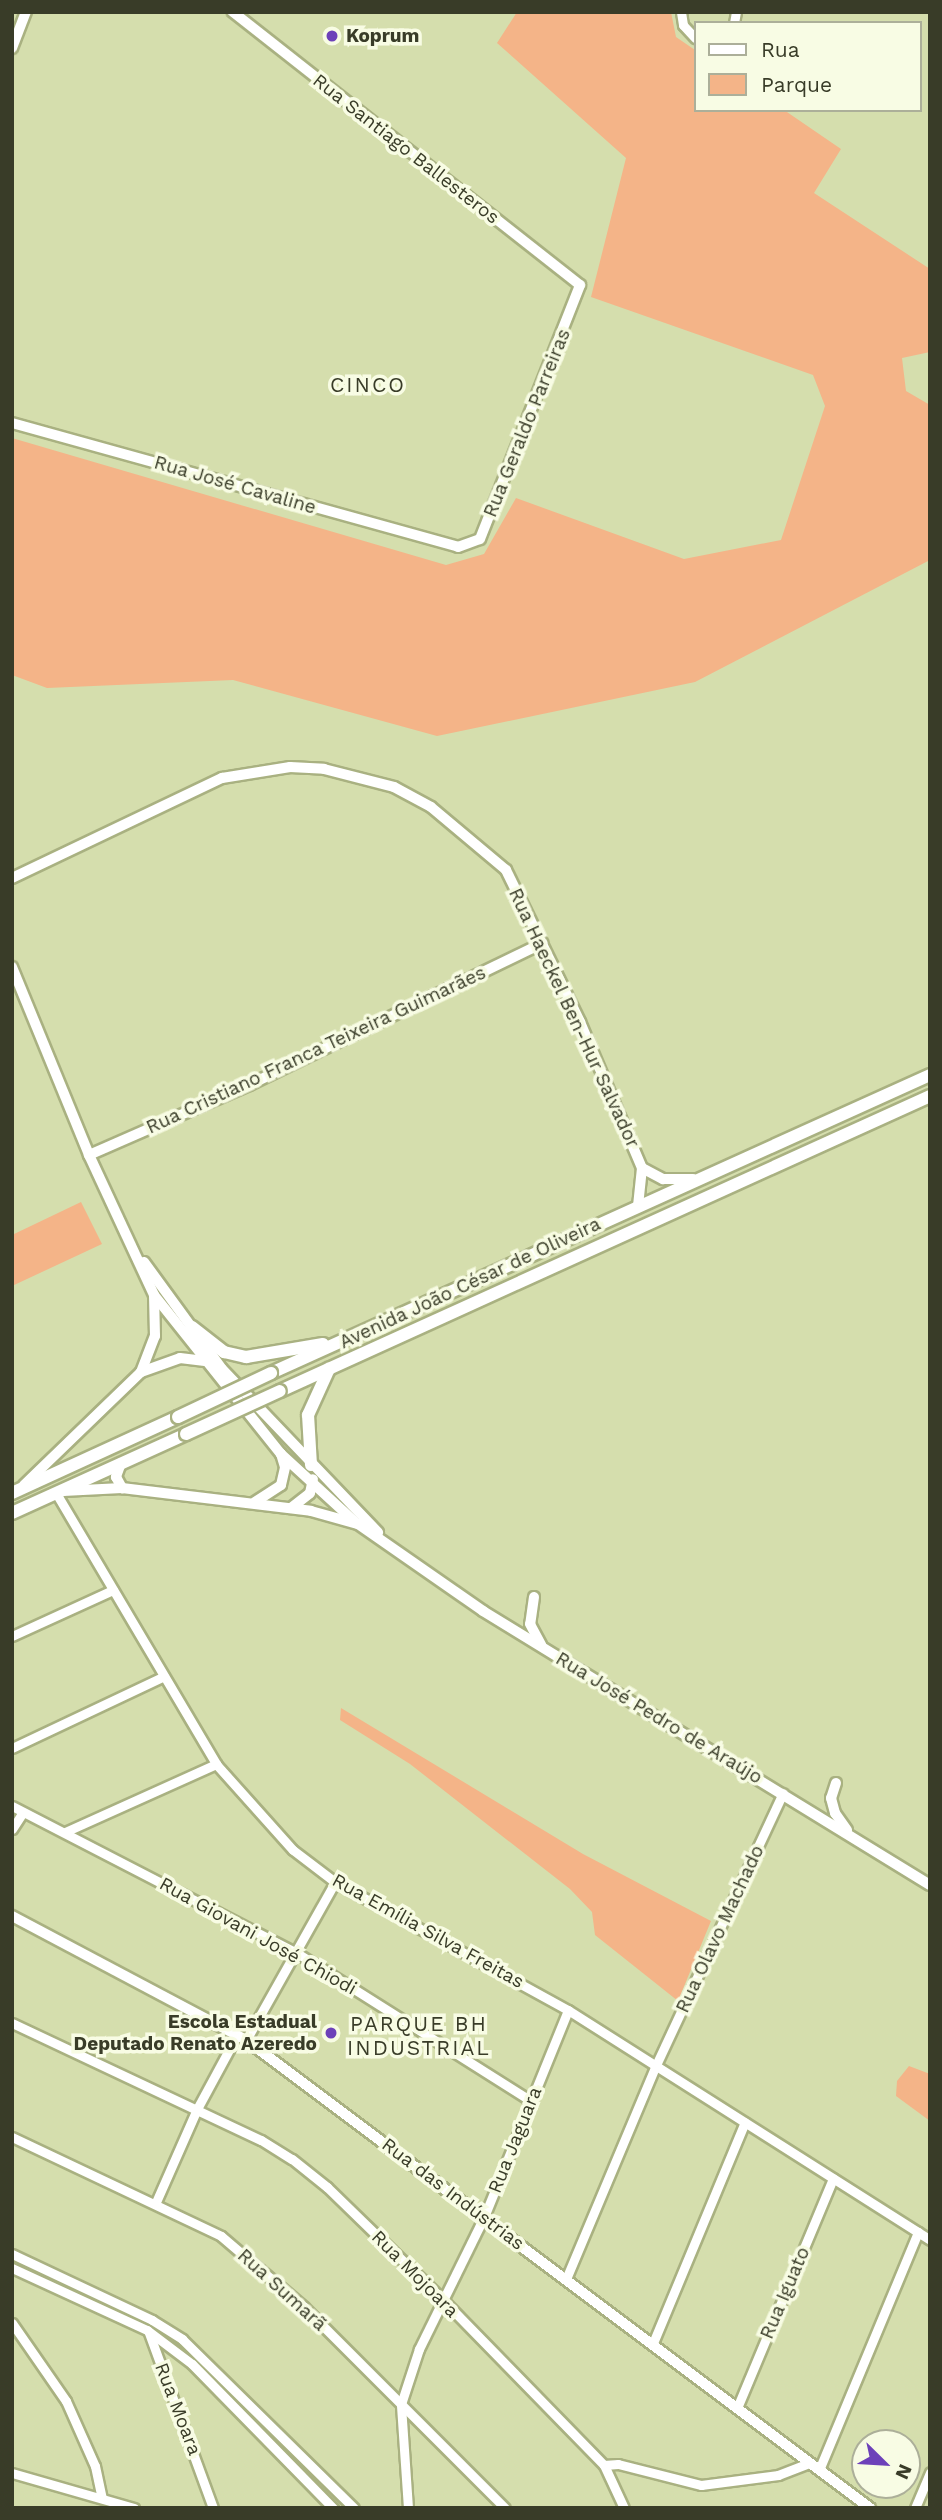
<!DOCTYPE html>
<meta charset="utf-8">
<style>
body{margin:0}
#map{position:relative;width:942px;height:2520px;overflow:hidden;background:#d5dead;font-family:"Work Sans",sans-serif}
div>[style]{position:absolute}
.green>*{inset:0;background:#f4b488}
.roads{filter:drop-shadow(2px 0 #a9b181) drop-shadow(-2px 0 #a9b181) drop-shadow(0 2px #a9b181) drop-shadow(0 -2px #a9b181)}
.minor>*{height:9px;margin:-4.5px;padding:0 4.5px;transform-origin:4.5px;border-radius:4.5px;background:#fff}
.tertiary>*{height:10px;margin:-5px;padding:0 5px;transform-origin:5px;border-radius:5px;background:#fff}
.secondary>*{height:12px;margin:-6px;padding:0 6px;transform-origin:6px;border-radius:6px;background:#fff}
.bridges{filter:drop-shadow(2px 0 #a9b181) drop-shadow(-2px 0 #a9b181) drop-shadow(0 2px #a9b181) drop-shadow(0 -2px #a9b181)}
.secondary-bridge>*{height:12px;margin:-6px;padding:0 6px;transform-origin:6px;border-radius:6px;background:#fff}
.dots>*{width:19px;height:19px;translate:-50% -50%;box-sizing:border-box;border:4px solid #f8fce4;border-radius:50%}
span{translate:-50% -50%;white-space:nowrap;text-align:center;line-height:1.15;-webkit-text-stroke:7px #f8fce4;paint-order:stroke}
.poi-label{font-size:19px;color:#393c28;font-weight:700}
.left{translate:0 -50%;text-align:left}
.right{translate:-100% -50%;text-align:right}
.street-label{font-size:19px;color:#393c28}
.neighbourhood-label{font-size:21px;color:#393c28;letter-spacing:2px}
.frame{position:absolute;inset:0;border:14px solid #393c28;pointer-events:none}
.legend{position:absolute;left:694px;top:21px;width:228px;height:91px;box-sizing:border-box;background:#f8fce4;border:2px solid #acaf99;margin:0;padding:9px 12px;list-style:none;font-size:21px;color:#393c28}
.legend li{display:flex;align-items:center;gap:14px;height:35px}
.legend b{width:35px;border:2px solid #acaf99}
.north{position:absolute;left:851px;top:2429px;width:70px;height:70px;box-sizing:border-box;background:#f8fce4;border:2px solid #acaf99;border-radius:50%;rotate:114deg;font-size:19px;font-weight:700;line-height:28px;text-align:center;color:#393c28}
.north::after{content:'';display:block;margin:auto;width:24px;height:32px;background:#6d41b9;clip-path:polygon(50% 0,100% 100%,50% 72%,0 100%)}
</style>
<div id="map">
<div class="green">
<i style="clip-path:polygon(517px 12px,671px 12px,676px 37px,695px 50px,695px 110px,784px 110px,841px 149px,814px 193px,930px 269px,930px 352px,902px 358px,906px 391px,930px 405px,930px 560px,695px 682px,437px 736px,233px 680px,47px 688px,12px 675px,12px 438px,446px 565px,484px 554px,516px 498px,684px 559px,781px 540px,825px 406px,813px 375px,591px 297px,626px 158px,497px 43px)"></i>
<i style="clip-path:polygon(81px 1202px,102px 1244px,12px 1286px,12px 1235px)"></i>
<i style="clip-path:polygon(341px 1708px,583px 1854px,711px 1921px,678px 2001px,595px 1935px,592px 1912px,570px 1889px,410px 1764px,340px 1720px)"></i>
<i style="clip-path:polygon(909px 2066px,930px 2074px,930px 2121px,896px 2096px,897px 2081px)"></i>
</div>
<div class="roads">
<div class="minor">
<i style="left:681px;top:12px;width:13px;rotate:81deg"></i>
<i style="left:683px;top:25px;width:18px;rotate:47deg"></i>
<i style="left:734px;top:23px;width:11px;rotate:-80deg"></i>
<i style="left:56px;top:1493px;width:315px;rotate:59.4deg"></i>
<i style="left:216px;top:1764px;width:115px;rotate:48.2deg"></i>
<i style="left:293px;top:1850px;width:53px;rotate:37.3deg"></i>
<i style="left:335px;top:1882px;width:266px;rotate:28.8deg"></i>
<i style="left:568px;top:2010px;width:429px;rotate:32.4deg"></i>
<i style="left:12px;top:1636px;width:111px;rotate:-24.5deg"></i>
<i style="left:12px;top:1748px;width:168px;rotate:-25.3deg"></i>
<i style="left:12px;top:1806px;width:321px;rotate:27.3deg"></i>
<i style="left:297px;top:1953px;width:277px;rotate:32.3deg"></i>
<i style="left:12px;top:1829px;width:20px;rotate:-57deg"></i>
<i style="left:65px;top:1832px;width:166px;rotate:-24.2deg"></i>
<i style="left:12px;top:2023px;width:275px;rotate:25.2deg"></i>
<i style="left:261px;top:2140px;width:36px;rotate:32deg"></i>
<i style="left:292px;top:2159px;width:45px;rotate:38.7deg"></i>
<i style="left:327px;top:2187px;width:161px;rotate:44.2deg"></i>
<i style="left:442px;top:2299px;width:232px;rotate:45.7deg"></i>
<i style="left:604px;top:2465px;width:47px;rotate:65.1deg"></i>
<i style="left:246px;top:2040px;width:181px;rotate:-60.6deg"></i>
<i style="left:12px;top:2137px;width:231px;rotate:25.3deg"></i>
<i style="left:221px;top:2236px;width:109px;rotate:40.5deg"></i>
<i style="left:304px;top:2307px;width:284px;rotate:45deg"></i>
<i style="left:156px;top:2202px;width:102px;rotate:-66.2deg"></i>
<i style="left:197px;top:2109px;width:84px;rotate:-61.6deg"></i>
<i style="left:12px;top:2254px;width:155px;rotate:25.2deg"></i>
<i style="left:152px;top:2320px;width:36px;rotate:32deg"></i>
<i style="left:182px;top:2339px;width:241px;rotate:44.5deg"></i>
<i style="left:12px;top:2268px;width:149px;rotate:24.7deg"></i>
<i style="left:147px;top:2330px;width:56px;rotate:37.1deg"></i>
<i style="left:192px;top:2364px;width:202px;rotate:45.6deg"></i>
<i style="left:566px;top:2279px;width:232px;rotate:-67.2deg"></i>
<i style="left:656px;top:2065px;width:300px;rotate:-65deg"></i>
<i style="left:12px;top:2323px;width:95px;rotate:55.3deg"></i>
<i style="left:66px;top:2401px;width:71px;rotate:66deg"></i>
<i style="left:95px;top:2466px;width:33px;rotate:78deg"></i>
<i style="left:149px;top:2333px;width:186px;rotate:69.9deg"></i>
<i style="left:653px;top:2343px;width:239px;rotate:-67.4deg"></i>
<i style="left:737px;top:2408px;width:249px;rotate:-67.3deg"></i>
<i style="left:604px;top:2465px;width:14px;rotate:-4deg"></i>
<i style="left:618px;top:2464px;width:86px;rotate:14.2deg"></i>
<i style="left:701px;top:2485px;width:78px;rotate:-7.4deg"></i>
<i style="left:778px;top:2475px;width:34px;rotate:-21deg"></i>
<i style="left:819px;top:2470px;width:258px;rotate:-67.4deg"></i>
<i style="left:12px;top:2473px;width:127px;rotate:16deg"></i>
<i style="left:408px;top:2508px;width:104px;rotate:-93.9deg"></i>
<i style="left:401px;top:2404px;width:58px;rotate:-71.9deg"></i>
<i style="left:419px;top:2349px;width:147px;rotate:-63.8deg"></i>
<i style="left:484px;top:2217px;width:223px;rotate:-67.9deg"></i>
<i style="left:915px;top:2508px;width:39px;rotate:-67deg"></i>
</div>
<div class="tertiary">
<i style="left:12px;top:48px;width:39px;rotate:-69deg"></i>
<i style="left:12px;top:423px;width:463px;rotate:15.5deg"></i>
<i style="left:458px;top:547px;width:23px;rotate:-20deg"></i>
<i style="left:480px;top:539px;width:273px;rotate:-68.5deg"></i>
<i style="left:580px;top:285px;width:442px;rotate:-141.8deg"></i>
<i style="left:12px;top:878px;width:233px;rotate:-25.5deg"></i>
<i style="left:222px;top:778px;width:69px;rotate:-9.2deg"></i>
<i style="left:290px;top:767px;width:34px;rotate:3deg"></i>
<i style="left:324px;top:769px;width:72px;rotate:14.4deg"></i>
<i style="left:394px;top:787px;width:42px;rotate:28.4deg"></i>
<i style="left:431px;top:807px;width:98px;rotate:40deg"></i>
<i style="left:506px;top:870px;width:169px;rotate:64deg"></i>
<i style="left:580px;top:1022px;width:159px;rotate:67deg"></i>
<i style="left:642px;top:1168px;width:38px;rotate:96deg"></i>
<i style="left:12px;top:967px;width:203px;rotate:67.7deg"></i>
<i style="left:89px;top:1155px;width:154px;rotate:65.1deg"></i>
<i style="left:154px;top:1295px;width:203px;rotate:51.4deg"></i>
<i style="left:281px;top:1454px;width:100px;rotate:42.6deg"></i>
<i style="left:89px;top:1155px;width:175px;rotate:-23.6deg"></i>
<i style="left:249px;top:1085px;width:326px;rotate:-25.8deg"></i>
<i style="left:642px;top:1168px;width:24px;rotate:28deg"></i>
<i style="left:663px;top:1179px;width:30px"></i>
<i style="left:144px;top:1262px;width:132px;rotate:53.9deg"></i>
<i style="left:222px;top:1369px;width:226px;rotate:46.3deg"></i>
<i style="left:141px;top:1372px;width:41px;rotate:-19.7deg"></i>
<i style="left:180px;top:1358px;width:25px;rotate:7deg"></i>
<i style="left:121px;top:1463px;width:15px;rotate:110deg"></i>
<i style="left:116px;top:1477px;width:13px;rotate:61deg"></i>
<i style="left:24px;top:1485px;width:163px;rotate:-44deg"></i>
<i style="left:141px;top:1372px;width:39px;rotate:-69deg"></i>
<i style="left:155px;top:1336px;width:41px;rotate:-91.4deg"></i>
<i style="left:63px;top:1491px;width:59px;rotate:-2.9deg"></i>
<i style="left:122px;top:1488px;width:190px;rotate:6.9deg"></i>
<i style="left:311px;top:1511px;width:49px;rotate:15.5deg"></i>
<i style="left:358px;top:1524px;width:152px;rotate:34.8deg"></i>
<i style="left:483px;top:1611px;width:524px;rotate:31.51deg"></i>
<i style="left:255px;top:1502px;width:31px;rotate:-33deg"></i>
<i style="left:281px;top:1485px;width:18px;rotate:-77deg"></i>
<i style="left:285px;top:1467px;width:14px;rotate:-107deg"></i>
<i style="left:291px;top:1508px;width:24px;rotate:-38deg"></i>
<i style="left:310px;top:1493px;width:14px;rotate:-78deg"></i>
<i style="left:534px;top:1597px;width:27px;rotate:98deg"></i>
<i style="left:530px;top:1624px;width:24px;rotate:62deg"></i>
<i style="left:836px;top:1783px;width:16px;rotate:108deg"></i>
<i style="left:831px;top:1798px;width:16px;rotate:75deg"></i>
<i style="left:835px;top:1813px;width:21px;rotate:55deg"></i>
<i style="left:12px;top:1916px;width:265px;rotate:27.9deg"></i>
<i style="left:246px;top:2040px;width:780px;rotate:36.87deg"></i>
</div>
<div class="secondary">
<i style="left:192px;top:1327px;width:41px;rotate:38deg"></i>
<i style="left:224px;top:1352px;width:23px;rotate:13deg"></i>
<i style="left:246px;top:1357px;width:78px;rotate:-9.6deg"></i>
<i style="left:271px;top:1373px;width:723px;rotate:-24.33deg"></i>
<i style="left:280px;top:1391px;width:714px;rotate:-24.41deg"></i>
<i style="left:311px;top:1465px;width:50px;rotate:-93.4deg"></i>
<i style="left:308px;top:1415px;width:51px;rotate:-65.5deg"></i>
<i style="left:12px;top:1493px;width:183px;rotate:-24.6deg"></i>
<i style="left:12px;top:1513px;width:191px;rotate:-24.4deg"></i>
</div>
</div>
<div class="bridges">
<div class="secondary-bridge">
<i style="left:178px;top:1417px;width:103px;rotate:-25.3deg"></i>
<i style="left:186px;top:1434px;width:103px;rotate:-24.6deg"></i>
</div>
</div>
<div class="dots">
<i style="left:332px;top:36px;background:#6d41b9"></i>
<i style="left:331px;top:2033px;background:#6d41b9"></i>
</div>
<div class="poi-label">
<span class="left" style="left:346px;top:36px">Koprum</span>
<span class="right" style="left:317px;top:2033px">Escola Estadual<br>Deputado Renato Azeredo</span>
</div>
<div class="street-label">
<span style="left:406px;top:149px;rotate:38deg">Rua Santiago Ballesteros</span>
<span style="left:527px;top:423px;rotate:-68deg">Rua Geraldo Parreiras</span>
<span style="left:235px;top:485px;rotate:16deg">Rua José Cavaline</span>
<span style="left:574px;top:1018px;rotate:65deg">Rua Haeckel Ben-Hur Salvador</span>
<span style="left:316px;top:1050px;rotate:-25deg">Rua Cristiano Franca Teixeira Guimarães</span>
<span style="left:470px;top:1283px;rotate:-25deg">Avenida João César de Oliveira</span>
<span style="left:659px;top:1718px;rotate:31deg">Rua José Pedro de Araújo</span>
<span style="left:720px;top:1929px;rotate:-65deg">Rua Olavo Machado</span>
<span style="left:428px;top:1931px;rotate:29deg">Rua Emília Silva Freitas</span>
<span style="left:258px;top:1936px;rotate:29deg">Rua Giovani José Chiodi</span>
<span style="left:515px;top:2140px;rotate:-68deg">Rua Jaguara</span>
<span style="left:453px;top:2194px;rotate:37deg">Rua das Indústrias</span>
<span style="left:415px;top:2274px;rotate:45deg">Rua Mojoara</span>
<span style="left:282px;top:2290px;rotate:42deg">Rua Sumarã</span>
<span style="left:785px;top:2293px;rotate:-67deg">Rua Iguato</span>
<span style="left:178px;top:2409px;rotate:69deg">Rua Moara</span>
</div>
<div class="neighbourhood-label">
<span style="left:368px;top:385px">CINCO</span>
<span style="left:419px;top:2036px">PARQUE BH<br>INDUSTRIAL</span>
</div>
<div class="frame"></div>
<ul class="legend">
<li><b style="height:9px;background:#fff"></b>Rua</li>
<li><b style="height:19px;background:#f4b488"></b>Parque</li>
</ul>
<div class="north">N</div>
</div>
